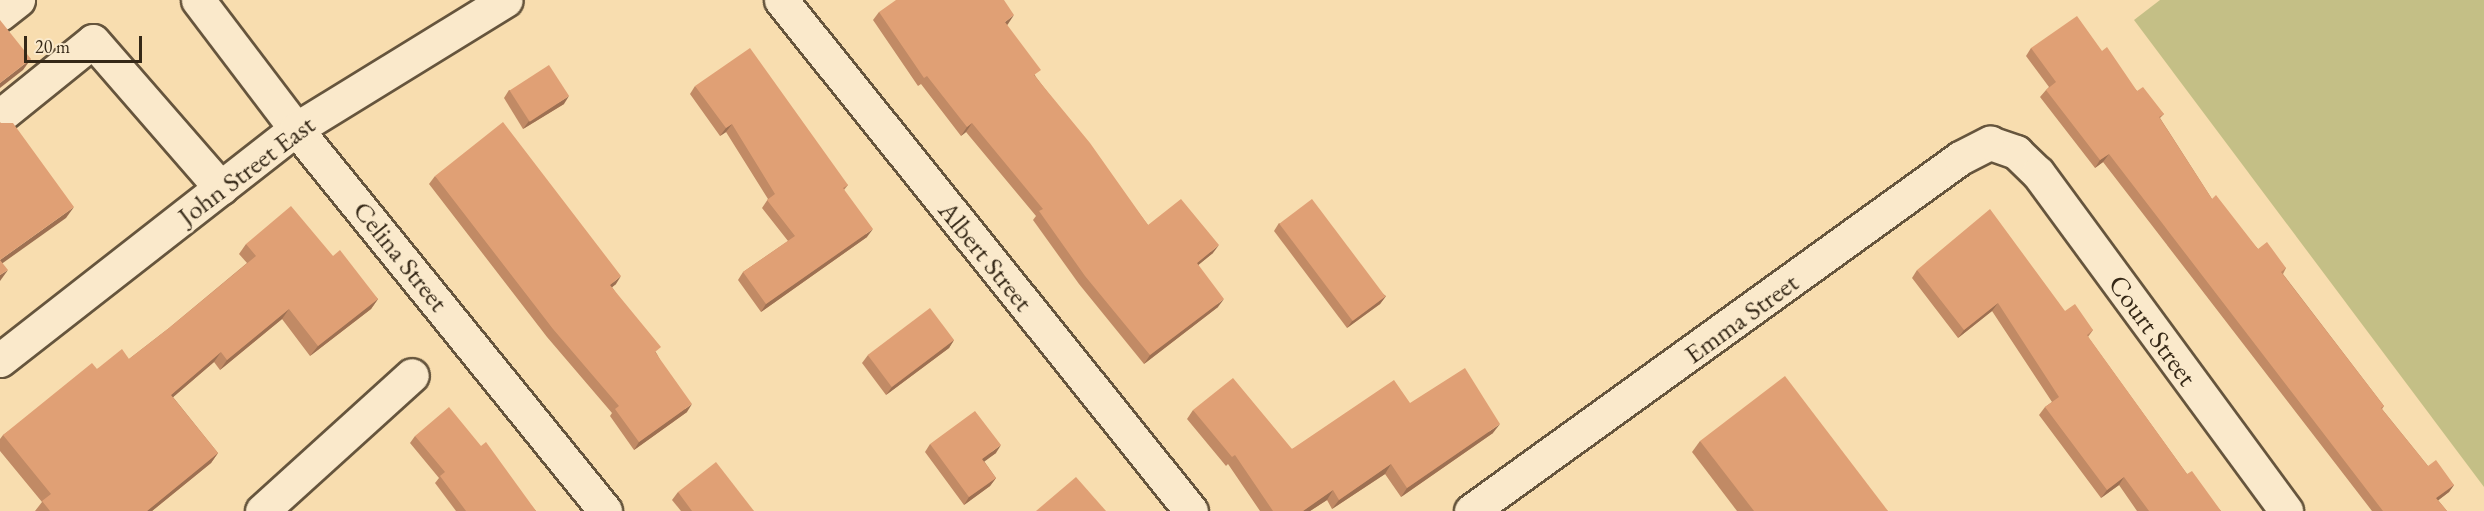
<!DOCTYPE html>
<style>
body{margin:0}
#map{position:relative;width:2484px;height:511px;overflow:hidden;background:#f8ddaf;font-family:"EB Garamond",serif}
div>[style]{position:absolute}
.green>*{inset:0;background:#c4bf86}
.roads{filter:drop-shadow(2px 0 #66553d) drop-shadow(-2px 0 #66553d) drop-shadow(0 2px #66553d) drop-shadow(0 -2px #66553d)}
.minor>*{height:33px;margin:-16.5px;padding:0 16.5px;transform-origin:16.5px;border-radius:16.5px;background:#fae9cb}
.wall>*{inset:0;background:#c18a65}
.shaded-wall>*{inset:0;background:#9d7052}
.building>*{inset:0;background:#e0a075;transform-origin:0 0}
span{translate:-50% -50%;white-space:nowrap;text-align:center;line-height:1.15;-webkit-text-stroke:5px #fae9cb;paint-order:stroke}
.street-label{font-size:27px;color:#352817}
.scale{position:absolute;left:24px;top:36px;width:118px;height:27px;box-sizing:border-box;border:3px solid #352817;border-top:0;padding-left:8px;font-size:18px;line-height:21px;white-space:nowrap;color:#352817;-webkit-text-stroke:4px #fae9cb;paint-order:stroke}
</style>
<div id="map">
<div class="green">
<i style="clip-path:polygon(2160px 0,2484px 0,2484px 487px,2134px 20px)"></i>
</div>
<div class="roads">
<div class="minor">
<i style="left:198px;top:0;width:162px;rotate:52.8deg"></i>
<i style="left:296px;top:129px;width:491px;rotate:51deg"></i>
<i style="left:781px;top:0;width:655px;rotate:51.26deg"></i>
<i style="left:0;top:14px;width:23px;rotate:-38deg"></i>
<i style="left:0;top:116px;width:119px;rotate:-38.9deg"></i>
<i style="left:93px;top:41px;width:195px;rotate:49deg"></i>
<i style="left:0;top:360px;width:375px;rotate:-38deg"></i>
<i style="left:296px;top:129px;width:246px;rotate:-31.6deg"></i>
<i style="left:262px;top:511px;width:202px;rotate:-42.2deg"></i>
<i style="left:1471px;top:511px;width:603px;rotate:-35.82deg"></i>
<i style="left:1960px;top:158px;width:34px;rotate:-27deg"></i>
<i style="left:1990px;top:143px;width:28px;rotate:19deg"></i>
<i style="left:2016px;top:152px;width:30px;rotate:44deg"></i>
<i style="left:2038px;top:173px;width:419px;rotate:53.7deg"></i>
</div>
</div>
<div class="wall">
<i style="clip-path:polygon(879px 12px,1008px 24px,1007px 25px,1036px 77px,1148px 225px,1213px 253px,1198px 265px,1218px 307px,1144px 364px,1079px 284px,1033px 220px,1036px 216px,966px 132px,961px 136px,921px 84px,918px 86px,873px 20px)"></i>
<i style="clip-path:polygon(2031px 48px,2102px 51px,2137px 91px,2164px 114px,2160px 118px,2212px 199px,2258px 249px,2286px 268px,2283px 274px,2384px 406px,2382px 409px,2428px 466px,2454px 485px,2449px 492px,2438px 500px,2447px 511px,2372px 511px,2103px 162px,2095px 168px,2040px 97px,2046px 90px,2049px 87px,2026px 56px)"></i>
<i style="clip-path:polygon(695px 86px,848px 185px,844px 190px,867px 237px,761px 312px,738px 280px,743px 272px,788px 241px,762px 208px,768px 199px,726px 132px,720px 136px,690px 94px)"></i>
<i style="clip-path:polygon(509px 90px,564px 104px,523px 129px,504px 98px)"></i>
<i style="clip-path:polygon(435px 176px,616px 284px,612px 287px,657px 354px,687px 412px,634px 450px,610px 416px,612px 413px,547px 337px,429px 184px)"></i>
<i style="clip-path:polygon(1279px 223px,1386px 296px,1380px 304px,1347px 328px,1274px 231px)"></i>
<i style="clip-path:polygon(246px 244px,333px 256px,378px 299px,371px 309px,310px 356px,282px 319px,220px 370px,214px 362px,173px 397px,218px 453px,211px 463px,152px 511px,35px 511px,42px 502px,0 451px,0 439px,3px 435px,97px 369px,129px 359px,169px 328px,247px 263px,239px 254px)"></i>
<i style="clip-path:polygon(1917px 270px,2065px 311px,2093px 330px,2088px 337px,2187px 474px,2221px 511px,2137px 511px,2119px 485px,2101px 498px,2039px 415px,2045px 407px,2052px 402px,1992px 311px,1958px 338px,1912px 278px)"></i>
<i style="clip-path:polygon(954px 340px,949px 348px,886px 395px,862px 363px,868px 355px)"></i>
<i style="clip-path:polygon(1410px 403px,1493px 433px,1401px 497px,1385px 474px,1332px 509px,1327px 500px,1310px 511px,1260px 511px,1228px 464px,1226px 466px,1187px 419px,1193px 410px,1292px 449px)"></i>
<i style="clip-path:polygon(415px 436px,481px 446px,536px 511px,456px 511px,435px 483px,439px 478px,410px 443px)"></i>
<i style="clip-path:polygon(1700px 441px,1888px 511px,1737px 511px,1692px 452px)"></i>
<i style="clip-path:polygon(930px 444px,996px 453px,984px 461px,996px 478px,990px 486px,964px 505px,925px 452px)"></i>
<i style="clip-path:polygon(678px 492px,754px 511px,681px 511px,672px 500px)"></i>
</div>
<div class="shaded-wall">
<i style="clip-path:polygon(1014px 15px,1008px 24px,999px 31px,1005px 22px)"></i>
<i style="clip-path:polygon(31px 59px,23px 70px,0 88px,0 83px)"></i>
<i style="clip-path:polygon(569px 96px,564px 104px,523px 129px,529px 121px)"></i>
<i style="clip-path:polygon(972px 123px,966px 132px,961px 136px,967px 127px)"></i>
<i style="clip-path:polygon(732px 124px,726px 132px,720px 136px,726px 128px)"></i>
<i style="clip-path:polygon(2109px 154px,2103px 162px,2095px 168px,2100px 160px)"></i>
<i style="clip-path:polygon(74px 207px,66px 218px,0 265px,0 260px)"></i>
<i style="clip-path:polygon(873px 229px,867px 237px,761px 312px,766px 304px)"></i>
<i style="clip-path:polygon(1219px 245px,1213px 253px,1191px 271px,1197px 263px)"></i>
<i style="clip-path:polygon(8px 270px,0 281px,0 275px)"></i>
<i style="clip-path:polygon(621px 276px,616px 284px,605px 293px,610px 285px)"></i>
<i style="clip-path:polygon(1386px 296px,1380px 304px,1347px 328px,1353px 320px)"></i>
<i style="clip-path:polygon(378px 299px,371px 309px,310px 356px,318px 346px)"></i>
<i style="clip-path:polygon(1224px 299px,1218px 307px,1144px 364px,1150px 355px)"></i>
<i style="clip-path:polygon(1998px 303px,1992px 311px,1958px 338px,1964px 330px)"></i>
<i style="clip-path:polygon(289px 309px,282px 319px,220px 370px,227px 360px)"></i>
<i style="clip-path:polygon(954px 340px,949px 348px,886px 395px,892px 387px)"></i>
<i style="clip-path:polygon(221px 352px,214px 362px,164px 405px,171px 395px)"></i>
<i style="clip-path:polygon(692px 404px,687px 412px,634px 450px,639px 442px)"></i>
<i style="clip-path:polygon(1500px 424px,1493px 433px,1401px 497px,1407px 488px)"></i>
<i style="clip-path:polygon(1001px 445px,996px 453px,977px 467px,982px 459px)"></i>
<i style="clip-path:polygon(218px 453px,211px 463px,152px 511px,147px 511px)"></i>
<i style="clip-path:polygon(1391px 464px,1385px 474px,1332px 509px,1339px 500px)"></i>
<i style="clip-path:polygon(2124px 477px,2119px 485px,2101px 498px,2107px 490px)"></i>
<i style="clip-path:polygon(996px 478px,990px 486px,964px 505px,969px 497px)"></i>
<i style="clip-path:polygon(2454px 485px,2449px 492px,2431px 506px,2436px 498px)"></i>
<i style="clip-path:polygon(1333px 490px,1327px 500px,1310px 511px,1303px 511px)"></i>
</div>
<div class="building">
<i style="clip-path:polygon(896px 0,1004px 0,1014px 15px,1005px 22px,1041px 70px,1034px 75px,1090px 143px,1148px 225px,1181px 199px,1219px 245px,1197px 263px,1224px 299px,1150px 355px,1085px 276px,1039px 211px,1043px 209px,972px 123px,967px 127px,927px 76px,924px 78px,879px 12px)"></i>
<i style="clip-path:polygon(2077px 16px,2102px 51px,2107px 47px,2137px 91px,2143px 87px,2164px 114px,2159px 117px,2212px 199px,2216px 195px,2258px 249px,2267px 242px,2286px 268px,2281px 272px,2384px 406px,2381px 408px,2428px 466px,2436px 460px,2454px 485px,2436px 498px,2447px 511px,2383px 511px,2109px 154px,2100px 160px,2046px 90px,2056px 82px,2031px 48px)"></i>
<i style="clip-path:polygon(0 20px,31px 59px,0 83px)"></i>
<i style="clip-path:polygon(750px 48px,848px 185px,843px 188px,873px 229px,766px 304px,743px 272px,795px 236px,767px 200px,775px 194px,732px 124px,726px 128px,695px 86px)"></i>
<i style="left:549px;top:65px;width:37px;height:47px;rotate:57deg"></i>
<i style="clip-path:polygon(0 122px,1px 123px,13px 123px,74px 207px,0 260px,8px 270px,0 275px)"></i>
<i style="clip-path:polygon(503px 122px,621px 276px,610px 285px,661px 347px,655px 352px,692px 404px,639px 442px,615px 409px,619px 406px,553px 329px,435px 176px)"></i>
<i style="left:1312px;top:199px;width:122px;height:41px;rotate:53deg"></i>
<i style="clip-path:polygon(291px 206px,333px 256px,340px 250px,378px 299px,318px 346px,289px 309px,227px 360px,221px 352px,171px 395px,218px 453px,147px 511px,50px 511px,42px 501px,51px 494px,3px 435px,92px 363px,97px 369px,122px 349px,129px 359px,169px 328px,256px 256px,246px 244px)"></i>
<i style="clip-path:polygon(1990px 209px,2065px 311px,2075px 304px,2093px 330px,2087px 335px,2187px 474px,2192px 471px,2221px 511px,2149px 511px,2124px 477px,2107px 490px,2045px 407px,2059px 397px,1998px 303px,1964px 330px,1917px 270px)"></i>
<i style="left:930px;top:308px;width:40px;height:78px;rotate:53deg"></i>
<i style="clip-path:polygon(1465px 368px,1500px 424px,1407px 488px,1391px 464px,1339px 500px,1333px 490px,1303px 511px,1273px 511px,1235px 455px,1232px 457px,1193px 410px,1233px 378px,1292px 449px,1394px 380px,1410px 403px)"></i>
<i style="clip-path:polygon(1785px 376px,1888px 511px,1754px 511px,1700px 441px)"></i>
<i style="clip-path:polygon(449px 407px,481px 446px,486px 442px,536px 511px,466px 511px,440px 476px,445px 472px,415px 436px)"></i>
<i style="clip-path:polygon(975px 411px,1001px 445px,982px 459px,996px 478px,969px 497px,930px 444px)"></i>
<i style="clip-path:polygon(716px 462px,754px 511px,692px 511px,678px 492px)"></i>
<i style="clip-path:polygon(1076px 477px,1106px 511px,1036px 511px)"></i>
</div>
<div class="street-label">
<span style="left:246px;top:170px;rotate:-37deg">John Street East</span>
<span style="left:401px;top:256px;rotate:51deg">Celina Street</span>
<span style="left:986px;top:256px;rotate:51deg">Albert Street</span>
<span style="left:1741px;top:318px;rotate:-36deg">Emma Street</span>
<span style="left:2153px;top:330px;rotate:54deg">Court Street</span>
</div>
<div class="scale">20 m</div>
</div>
